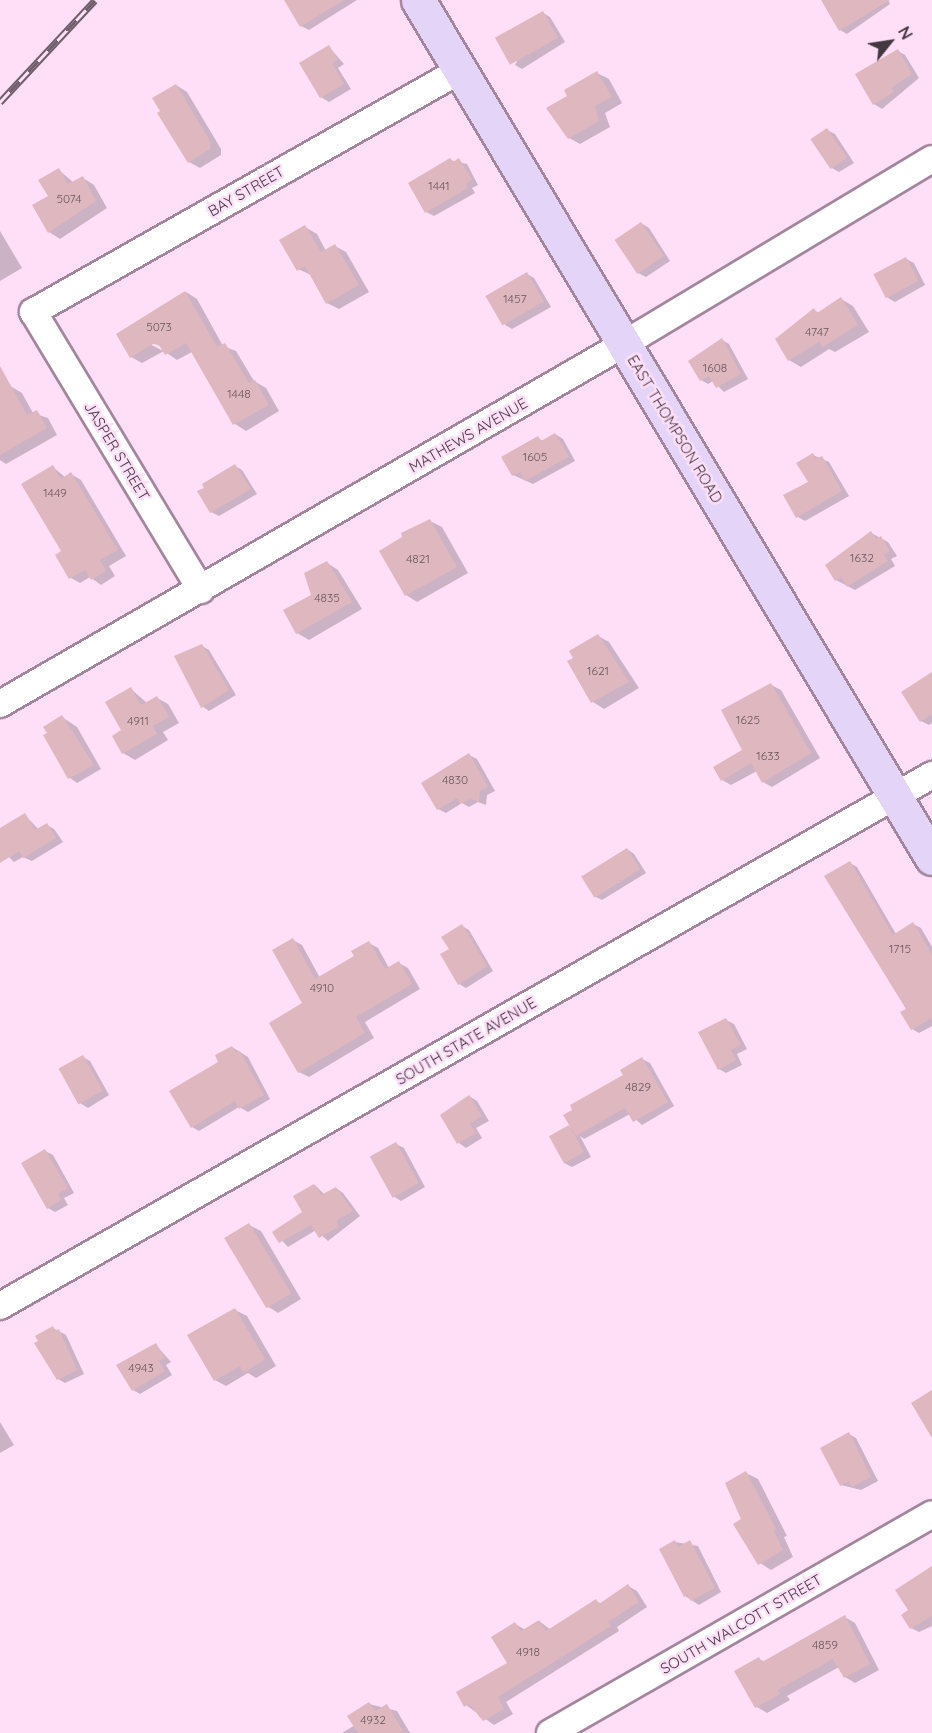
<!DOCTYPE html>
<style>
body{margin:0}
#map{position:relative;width:932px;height:1733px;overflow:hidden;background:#ffdff7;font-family:Quicksand,sans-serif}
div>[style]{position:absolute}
.shadow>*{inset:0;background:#0003}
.building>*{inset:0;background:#dfb7be;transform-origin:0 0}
.roads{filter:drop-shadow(2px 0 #a3859c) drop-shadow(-2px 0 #a3859c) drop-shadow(0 2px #a3859c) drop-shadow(0 -2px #a3859c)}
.street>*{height:26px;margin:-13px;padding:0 13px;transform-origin:13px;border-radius:13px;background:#fff}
.secondary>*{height:33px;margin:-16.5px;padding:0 16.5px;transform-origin:16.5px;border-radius:16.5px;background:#e4d5f8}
.rail>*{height:7px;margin-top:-3.5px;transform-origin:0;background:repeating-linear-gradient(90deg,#ffdff7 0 14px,#6f5e6a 0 28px);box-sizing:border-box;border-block:2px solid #6f5e6a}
span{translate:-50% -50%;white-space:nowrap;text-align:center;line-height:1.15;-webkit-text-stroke:5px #ffdff7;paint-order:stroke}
.number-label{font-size:12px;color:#6a5760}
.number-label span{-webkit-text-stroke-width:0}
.street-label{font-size:15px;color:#433740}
.north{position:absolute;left:860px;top:12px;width:60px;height:60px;-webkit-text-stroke:4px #ffdff7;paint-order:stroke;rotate:60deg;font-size:16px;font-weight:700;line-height:24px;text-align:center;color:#433740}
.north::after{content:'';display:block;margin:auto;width:21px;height:27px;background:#433740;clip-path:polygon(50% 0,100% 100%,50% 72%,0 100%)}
</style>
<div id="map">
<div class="shadow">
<i style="clip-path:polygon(292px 0,357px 0,309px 30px,301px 26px)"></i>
<i style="clip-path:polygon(834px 0,888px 0,890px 4px,847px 34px,840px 30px)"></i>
<i style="clip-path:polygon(543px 13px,550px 17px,565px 42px,522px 69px,515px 65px)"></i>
<i style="clip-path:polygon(329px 47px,344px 64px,338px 68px,351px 89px,329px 102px,321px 97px)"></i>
<i style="clip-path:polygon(898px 51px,905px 55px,919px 78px,882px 109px,874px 104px,857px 75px)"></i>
<i style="clip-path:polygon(597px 73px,609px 79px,622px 103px,605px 113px,610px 127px,580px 144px,569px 138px,569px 97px)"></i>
<i style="clip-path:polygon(176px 85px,187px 92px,221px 149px,221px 155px,200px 168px,189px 162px,162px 112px)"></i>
<i style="clip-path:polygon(827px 130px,835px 134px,854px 163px,839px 172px,832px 168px)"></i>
<i style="clip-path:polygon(450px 160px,467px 164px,478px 185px,472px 188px,475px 193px,434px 216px,426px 212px)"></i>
<i style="clip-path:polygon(59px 170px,74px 183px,83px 178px,94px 185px,107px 208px,60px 239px,49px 232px,50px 197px)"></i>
<i style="clip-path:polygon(641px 223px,649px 228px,670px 261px,646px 277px,638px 273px)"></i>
<i style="clip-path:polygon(305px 227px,317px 234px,326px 251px,335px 246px,346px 252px,369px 292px,339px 309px,327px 303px,311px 275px,298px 269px)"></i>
<i style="clip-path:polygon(0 231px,22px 268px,0 281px)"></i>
<i style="clip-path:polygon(906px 259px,914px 263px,925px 285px,895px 302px,888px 298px)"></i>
<i style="clip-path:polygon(527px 274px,534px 278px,551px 307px,512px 329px,505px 325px)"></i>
<i style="clip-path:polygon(evenodd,186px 292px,197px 299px,223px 346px,236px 351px,254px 381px,266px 388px,279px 411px,246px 431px,235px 424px,192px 352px,177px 360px,164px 351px,142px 363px,131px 357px,186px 292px,148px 339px,163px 348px,163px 351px,146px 342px,148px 339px)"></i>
<i style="clip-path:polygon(841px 299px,853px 306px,869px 332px,835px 352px,829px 349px,801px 367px,789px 360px,814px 310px,819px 313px)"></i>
<i style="clip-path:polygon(722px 340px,729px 344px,748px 379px,724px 392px,713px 381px,708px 384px,701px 380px)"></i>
<i style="clip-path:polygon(10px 386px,22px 393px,33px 413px,48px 418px,57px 435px,6px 464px,0 460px,0 393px)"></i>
<i style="clip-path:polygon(555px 434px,563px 439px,575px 461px,533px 484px,513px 475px,538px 438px,543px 441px)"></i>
<i style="clip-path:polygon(813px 455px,829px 462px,849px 496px,805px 521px,798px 517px,810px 482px)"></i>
<i style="clip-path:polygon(235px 466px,242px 470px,257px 494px,219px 516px,211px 512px,199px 492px)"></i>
<i style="clip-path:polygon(53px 467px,66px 478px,71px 474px,81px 480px,126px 556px,109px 566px,115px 576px,101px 585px,90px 577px,80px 583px,71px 578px,63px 552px)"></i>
<i style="clip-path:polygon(430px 521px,442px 527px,468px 573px,417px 602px,406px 595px)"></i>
<i style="clip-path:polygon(871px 533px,888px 542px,897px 556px,891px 559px,895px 566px,855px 590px,836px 580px)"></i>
<i style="clip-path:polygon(327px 563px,338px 570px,362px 609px,309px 640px,297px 633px,285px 610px,313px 595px)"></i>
<i style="clip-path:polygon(598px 636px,609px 642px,639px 688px,604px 709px,593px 702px,569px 662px)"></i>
<i style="clip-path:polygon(202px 646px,209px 650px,236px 695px,209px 711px,202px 706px)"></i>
<i style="clip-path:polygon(932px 674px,932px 723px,929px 725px,921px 721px)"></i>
<i style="clip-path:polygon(771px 685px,781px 690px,820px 758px,772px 787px,763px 782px,757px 771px,731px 785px,722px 780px,744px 750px)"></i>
<i style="clip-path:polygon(131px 689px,147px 703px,157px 698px,168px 704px,179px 723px,163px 732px,168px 740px,135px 760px,123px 753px)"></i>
<i style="clip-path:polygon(62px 717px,77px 727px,101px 769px,77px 783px,70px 778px,45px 736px)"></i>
<i style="clip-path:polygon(469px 755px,477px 759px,495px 791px,487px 795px,486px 805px,478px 802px,469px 807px,462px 803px,446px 813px,438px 809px)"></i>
<i style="clip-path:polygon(25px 815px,39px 830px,47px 825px,54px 829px,63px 842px,32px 861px,23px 857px,14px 862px,0 848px,0 830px)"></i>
<i style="clip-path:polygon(627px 849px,634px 854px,646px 873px,602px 900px,594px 896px)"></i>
<i style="clip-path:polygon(850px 863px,857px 867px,896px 934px,913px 924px,921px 928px,932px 947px,932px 1026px,919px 1033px,912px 1029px,908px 1010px)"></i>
<i style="clip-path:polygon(462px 926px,469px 930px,493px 971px,466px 988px,459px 984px,451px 950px)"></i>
<i style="clip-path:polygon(293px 940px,302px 945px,320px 978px,356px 957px,369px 943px,378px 948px,389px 968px,399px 963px,408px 968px,420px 989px,365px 1022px,374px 1038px,309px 1077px,299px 1072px,304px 1004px)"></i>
<i style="clip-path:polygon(726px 1020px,734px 1024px,747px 1049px,737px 1054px,742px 1065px,726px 1073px,719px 1069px)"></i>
<i style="clip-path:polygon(232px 1047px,248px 1057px,270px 1099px,248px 1112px,239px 1107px,199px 1131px,192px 1127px,220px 1062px)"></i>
<i style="clip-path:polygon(83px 1057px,90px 1061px,109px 1095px,88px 1108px,80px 1103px,61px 1069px)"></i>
<i style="clip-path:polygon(642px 1059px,650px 1063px,674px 1106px,642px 1125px,630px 1114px,584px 1139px,580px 1136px,591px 1157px,572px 1167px,564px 1163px,569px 1127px,574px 1129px)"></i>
<i style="clip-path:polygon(469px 1096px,477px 1101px,489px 1121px,476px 1128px,482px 1138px,466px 1148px,459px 1143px,442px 1115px)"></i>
<i style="clip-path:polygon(396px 1144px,404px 1148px,425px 1187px,401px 1201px,393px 1196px,372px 1157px)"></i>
<i style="clip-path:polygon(45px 1151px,53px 1155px,74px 1193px,64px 1198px,68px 1205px,55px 1212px,48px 1208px)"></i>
<i style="clip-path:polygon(315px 1185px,325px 1195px,336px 1188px,343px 1193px,360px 1216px,328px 1241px,316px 1230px,288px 1247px,274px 1232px,304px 1212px)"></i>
<i style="clip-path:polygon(249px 1225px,261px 1231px,301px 1299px,278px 1313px,267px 1306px)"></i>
<i style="clip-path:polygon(235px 1310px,247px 1316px,276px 1366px,256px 1378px,248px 1373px,226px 1386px,215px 1380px)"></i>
<i style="clip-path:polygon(53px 1328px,66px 1335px,84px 1374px,65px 1383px,58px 1379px)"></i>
<i style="clip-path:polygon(156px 1345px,171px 1362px,166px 1365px,172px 1375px,140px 1394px,133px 1390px)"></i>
<i style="clip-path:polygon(0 1422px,14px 1445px,0 1453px)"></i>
<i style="clip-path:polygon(849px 1434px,856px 1438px,878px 1481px,861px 1490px,841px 1485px)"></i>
<i style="clip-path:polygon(746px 1473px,758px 1479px,787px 1536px,784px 1537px,793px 1557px,771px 1570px,760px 1563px)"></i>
<i style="clip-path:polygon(675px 1542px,698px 1546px,721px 1592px,699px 1605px,685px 1596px)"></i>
<i style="clip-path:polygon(932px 1574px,932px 1626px,919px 1632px,911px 1628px,910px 1611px)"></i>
<i style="clip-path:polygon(628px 1586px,637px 1591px,647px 1607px,617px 1627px,619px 1631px,506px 1702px,513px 1714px,494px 1725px,466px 1705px,509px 1663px,515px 1624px,526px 1630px,539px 1621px,551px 1630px,596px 1601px,601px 1604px)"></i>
<i style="clip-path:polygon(845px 1617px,855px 1623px,879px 1670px,855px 1683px,845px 1677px,839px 1667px,787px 1696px,790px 1700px,767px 1713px,757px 1707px,736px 1672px,759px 1659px,765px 1662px)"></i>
<i style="clip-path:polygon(369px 1704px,397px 1711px,410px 1733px,342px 1733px,355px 1725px)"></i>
</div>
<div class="building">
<i style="clip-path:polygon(284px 0,344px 0,300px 27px)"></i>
<i style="clip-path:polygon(821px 0,890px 0,839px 31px)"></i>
<i style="left:543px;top:11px;width:31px;height:55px;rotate:61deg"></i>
<i style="clip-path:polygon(329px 45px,338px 60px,332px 63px,344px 84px,320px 98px,299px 63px)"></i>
<i style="clip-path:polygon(898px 49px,912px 74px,891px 88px,894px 92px,873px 105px,855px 74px)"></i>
<i style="clip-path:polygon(597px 71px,612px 97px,595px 106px,599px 121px,568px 139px,546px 108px,567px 96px,564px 90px)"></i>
<i style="clip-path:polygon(176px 84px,210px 141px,210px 149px,188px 163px,157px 113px,160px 111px,152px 98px)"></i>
<i style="left:827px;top:128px;width:36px;height:20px;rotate:56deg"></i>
<i style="clip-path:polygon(450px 158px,453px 162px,459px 158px,472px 180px,466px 184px,468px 188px,425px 213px,408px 183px)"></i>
<i style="clip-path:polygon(59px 168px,68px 184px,83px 176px,96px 201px,48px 233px,32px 205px,48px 196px,38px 180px)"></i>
<i style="left:641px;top:222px;width:41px;height:32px;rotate:56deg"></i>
<i style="clip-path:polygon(305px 225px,321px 252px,335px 244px,359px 285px,326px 304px,305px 266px,297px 271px,279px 240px)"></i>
<i style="left:906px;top:257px;width:27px;height:37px;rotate:62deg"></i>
<i style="left:527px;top:272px;width:34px;height:48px;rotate:60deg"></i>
<i style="clip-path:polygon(185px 291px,217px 347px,225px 343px,249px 383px,255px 380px,269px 405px,233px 425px,186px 343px,165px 355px,159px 345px,153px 344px,130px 358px,116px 334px)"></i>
<i style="clip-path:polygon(841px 297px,858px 325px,823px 347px,819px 342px,788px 361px,775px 339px,814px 308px,817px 313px)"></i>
<i style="clip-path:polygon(722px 338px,741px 374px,716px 388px,709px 376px,700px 381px,688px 361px)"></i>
<i style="clip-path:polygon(0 366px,27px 415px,37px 410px,47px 428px,0 455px)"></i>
<i style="clip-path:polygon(555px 433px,569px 457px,525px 481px,520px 472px,512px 476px,501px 457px,538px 436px,541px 441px)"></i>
<i style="clip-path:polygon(813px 453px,816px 459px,822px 456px,842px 491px,796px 518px,783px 495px,808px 482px,796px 463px)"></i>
<i style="clip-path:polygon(235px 464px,251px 489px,210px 513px,197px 491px,204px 488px,202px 484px)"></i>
<i style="clip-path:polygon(53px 465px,61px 479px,71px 472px,118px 550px,100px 560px,106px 571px,91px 580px,85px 570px,69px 579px,55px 555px,61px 551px,21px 484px)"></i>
<i style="clip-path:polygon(430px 519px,457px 567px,405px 596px,379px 551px,402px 537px,401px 533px)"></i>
<i style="clip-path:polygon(871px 531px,876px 539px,881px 536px,890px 551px,884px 555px,888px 561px,847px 587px,841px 577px,835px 581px,825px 565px)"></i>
<i style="clip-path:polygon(327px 561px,352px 602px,296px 634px,283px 610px,311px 595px,304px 573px)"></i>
<i style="clip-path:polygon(598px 634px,629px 682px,591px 703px,567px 661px,573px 658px,569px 651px)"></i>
<i style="clip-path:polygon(202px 644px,229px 690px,201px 708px,174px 656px)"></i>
<i style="clip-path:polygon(932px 672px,932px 714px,920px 722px,901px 692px)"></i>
<i style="clip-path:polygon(771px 683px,811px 753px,762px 783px,751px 763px,721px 781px,713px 767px,742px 750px,721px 710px)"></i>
<i style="clip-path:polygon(131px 687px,141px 705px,157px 696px,169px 717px,153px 726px,157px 734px,122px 754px,112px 736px,121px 730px,105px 702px)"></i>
<i style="clip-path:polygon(62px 715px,94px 765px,68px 779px,43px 735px,47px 733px,43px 727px)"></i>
<i style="clip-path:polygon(469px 753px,488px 787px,480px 791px,479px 802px,470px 799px,460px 804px,457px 798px,437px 810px,421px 783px)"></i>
<i style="clip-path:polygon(25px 813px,35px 830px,47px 823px,56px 838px,23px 858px,19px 851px,0 863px,0 828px)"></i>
<i style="left:627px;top:848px;width:25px;height:54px;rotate:58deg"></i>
<i style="clip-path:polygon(850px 861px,893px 935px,913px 922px,932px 954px,932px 1018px,911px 1030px,900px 1012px,906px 1009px,824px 876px)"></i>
<i style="clip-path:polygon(462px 924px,487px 966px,458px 985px,440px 954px,449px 949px,441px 937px)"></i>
<i style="clip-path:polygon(293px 938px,315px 979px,354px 956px,351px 951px,369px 941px,385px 969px,399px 961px,412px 984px,356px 1017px,365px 1033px,298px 1073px,269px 1023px,302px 1003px,272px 950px)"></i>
<i style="clip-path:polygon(726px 1018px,741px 1045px,731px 1050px,736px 1060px,718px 1070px,698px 1032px)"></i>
<i style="clip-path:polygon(232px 1046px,236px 1053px,240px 1051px,264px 1095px,239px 1109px,235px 1101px,191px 1128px,169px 1091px,218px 1062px,215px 1055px)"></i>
<i style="left:83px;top:1055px;width:41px;height:28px;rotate:61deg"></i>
<i style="clip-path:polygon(642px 1057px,668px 1102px,633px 1122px,625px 1108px,576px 1136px,563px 1115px,572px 1110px,570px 1105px,623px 1075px,620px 1070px)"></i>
<i style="clip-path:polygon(469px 1095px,482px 1116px,470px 1124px,476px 1133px,457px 1144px,440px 1115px)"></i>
<i style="left:569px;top:1125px;width:31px;height:23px;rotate:61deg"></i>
<i style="left:396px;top:1142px;width:47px;height:30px;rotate:61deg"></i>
<i style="clip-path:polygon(45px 1149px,68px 1188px,58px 1194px,61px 1200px,47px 1209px,21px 1163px)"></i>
<i style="clip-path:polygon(314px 1184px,321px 1195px,336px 1187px,353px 1211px,337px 1220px,338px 1227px,319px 1238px,311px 1225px,279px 1243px,272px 1232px,302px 1212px,293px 1196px)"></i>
<i style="left:249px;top:1223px;width:82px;height:29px;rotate:59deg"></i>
<i style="clip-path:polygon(235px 1308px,265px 1359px,244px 1373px,240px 1366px,214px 1381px,187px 1335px)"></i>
<i style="clip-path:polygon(53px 1326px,55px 1331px,59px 1329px,77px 1370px,57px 1380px,34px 1343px,38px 1341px,35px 1336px)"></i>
<i style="clip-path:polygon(156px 1343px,165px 1358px,159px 1361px,165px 1371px,132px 1391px,116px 1365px)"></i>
<i style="clip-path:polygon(932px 1390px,932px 1438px,911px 1403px)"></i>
<i style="clip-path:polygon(849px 1432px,871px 1477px,852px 1487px,849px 1481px,840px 1486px,820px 1448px)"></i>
<i style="clip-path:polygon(746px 1471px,776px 1529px,774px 1531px,783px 1550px,758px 1565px,733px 1524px,741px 1519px,725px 1483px)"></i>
<i style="clip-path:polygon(675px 1540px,678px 1547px,690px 1540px,715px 1588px,691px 1601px,687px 1595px,684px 1597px,659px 1549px)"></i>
<i style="clip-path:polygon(932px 1566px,932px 1616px,910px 1629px,901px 1615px,908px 1610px,895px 1590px)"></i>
<i style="clip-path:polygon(628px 1584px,639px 1602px,608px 1622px,611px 1626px,498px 1697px,504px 1709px,483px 1721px,469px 1704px,464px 1707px,456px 1692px,507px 1663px,491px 1637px,515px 1622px,521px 1631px,539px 1620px,546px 1631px,596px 1599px,599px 1604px)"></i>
<i style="clip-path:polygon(845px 1615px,870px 1664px,844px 1678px,833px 1659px,778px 1690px,780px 1694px,755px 1708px,734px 1671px,759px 1657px,762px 1662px)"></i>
<i style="clip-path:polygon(369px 1702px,375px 1711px,387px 1704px,404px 1733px,358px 1733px,347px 1716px)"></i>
</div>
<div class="roads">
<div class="street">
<i style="left:201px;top:590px;width:325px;rotate:-121.1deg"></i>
<i style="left:33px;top:312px;width:491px;rotate:-29.5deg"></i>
<i style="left:0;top:704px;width:720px;rotate:-29.98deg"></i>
<i style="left:624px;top:344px;width:359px;rotate:-31deg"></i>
<i style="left:0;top:1306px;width:1073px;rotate:-29.67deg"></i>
<i style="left:550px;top:1733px;width:440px;rotate:-29.8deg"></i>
</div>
<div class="secondary">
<i style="left:418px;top:0;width:1000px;rotate:59.08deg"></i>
</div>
</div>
<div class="rail">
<i style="left:0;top:102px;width:139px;rotate:-47deg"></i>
</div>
<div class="number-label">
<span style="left:439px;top:186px">1441</span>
<span style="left:69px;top:199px">5074</span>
<span style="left:515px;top:299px">1457</span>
<span style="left:159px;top:327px">5073</span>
<span style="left:817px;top:332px">4747</span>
<span style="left:715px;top:368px">1608</span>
<span style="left:239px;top:394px">1448</span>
<span style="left:535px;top:457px">1605</span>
<span style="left:55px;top:493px">1449</span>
<span style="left:862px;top:558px">1632</span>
<span style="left:418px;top:559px">4821</span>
<span style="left:327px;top:598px">4835</span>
<span style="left:598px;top:671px">1621</span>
<span style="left:748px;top:720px">1625</span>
<span style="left:138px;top:721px">4911</span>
<span style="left:768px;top:756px">1633</span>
<span style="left:455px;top:780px">4830</span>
<span style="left:900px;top:949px">1715</span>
<span style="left:322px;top:988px">4910</span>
<span style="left:638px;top:1087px">4829</span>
<span style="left:141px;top:1368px">4943</span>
<span style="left:825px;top:1645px">4859</span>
<span style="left:528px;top:1652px">4918</span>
<span style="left:373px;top:1720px">4932</span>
</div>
<div class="street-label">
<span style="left:246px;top:191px;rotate:-30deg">BAY STREET</span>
<span style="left:675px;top:429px;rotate:59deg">EAST THOMPSON ROAD</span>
<span style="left:468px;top:435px;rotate:-30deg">MATHEWS AVENUE</span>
<span style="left:117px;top:451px;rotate:59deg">JASPER STREET</span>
<span style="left:466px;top:1041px;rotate:-30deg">SOUTH STATE AVENUE</span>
<span style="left:741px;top:1624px;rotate:-30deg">SOUTH WALCOTT STREET</span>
</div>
<div class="north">N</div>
</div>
